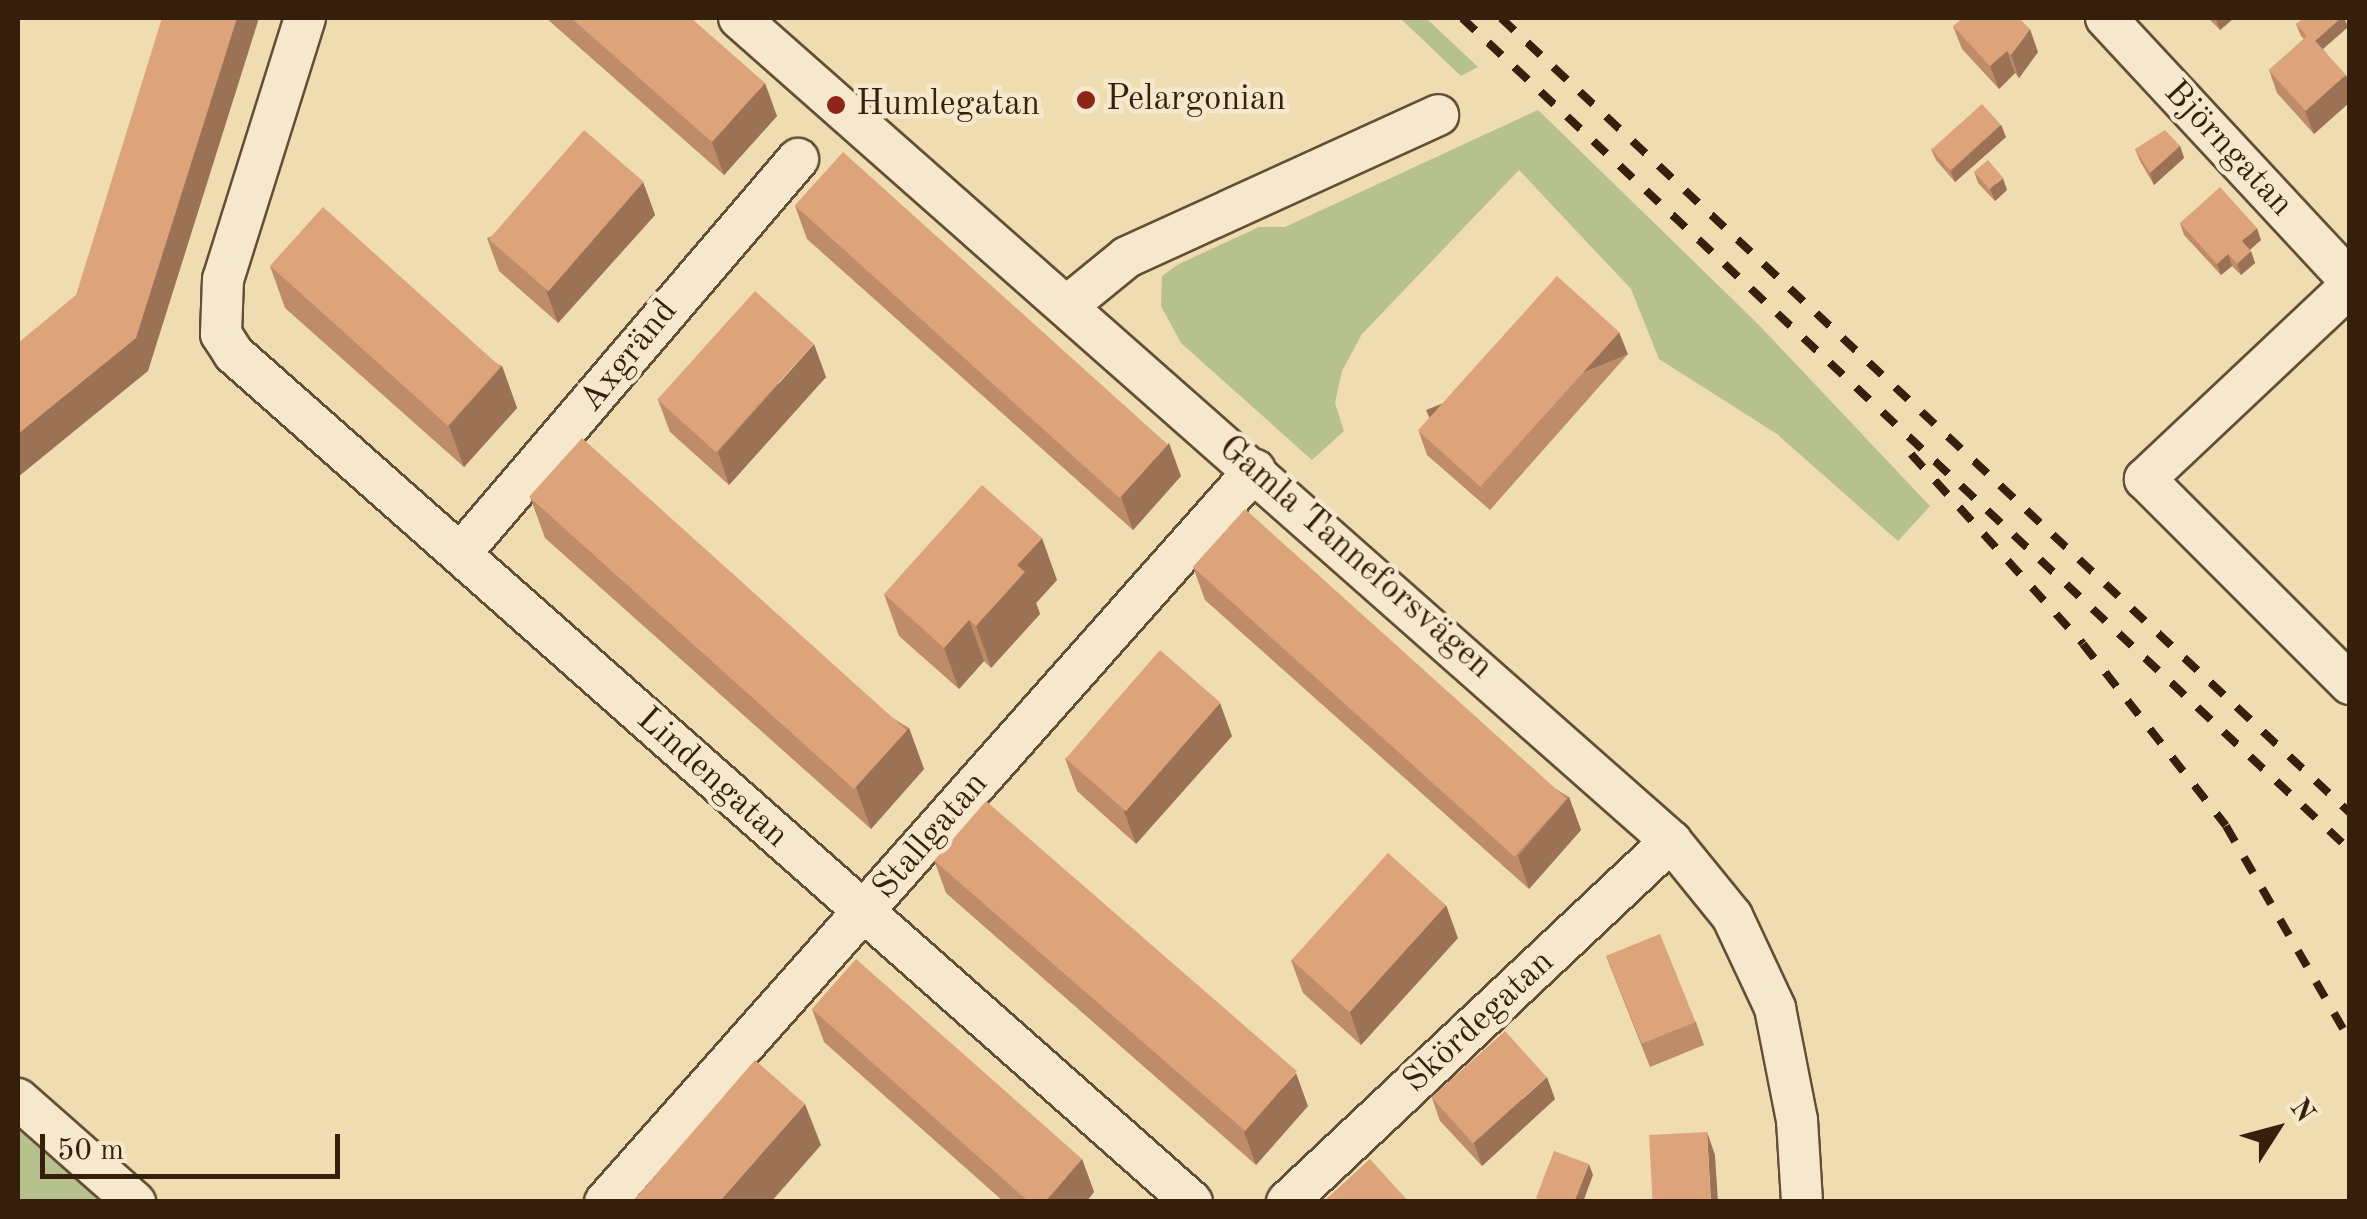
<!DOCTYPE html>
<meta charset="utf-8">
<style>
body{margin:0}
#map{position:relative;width:2367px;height:1219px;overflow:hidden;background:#efdcb1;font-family:"Old Standard TT",serif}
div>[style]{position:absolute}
.green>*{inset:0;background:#b6c18e}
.roads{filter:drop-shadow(2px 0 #654e36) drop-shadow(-2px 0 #654e36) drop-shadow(0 2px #654e36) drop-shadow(0 -2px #654e36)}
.minor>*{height:40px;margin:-20px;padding:0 20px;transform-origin:20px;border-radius:20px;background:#f5e8cc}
.rail>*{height:8px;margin-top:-4px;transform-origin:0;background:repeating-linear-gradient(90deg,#371f0d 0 18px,transparent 0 36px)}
.wall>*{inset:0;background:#be8c69}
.shaded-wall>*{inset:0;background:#9b7255;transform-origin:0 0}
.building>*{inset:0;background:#dda37a;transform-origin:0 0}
.dots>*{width:28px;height:28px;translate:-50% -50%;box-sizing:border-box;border:5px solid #f5e8cc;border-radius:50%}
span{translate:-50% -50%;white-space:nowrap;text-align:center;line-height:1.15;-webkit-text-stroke:9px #f5e8cc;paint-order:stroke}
.poi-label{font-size:35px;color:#371f0d}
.left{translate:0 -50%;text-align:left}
.street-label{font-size:35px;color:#371f0d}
.frame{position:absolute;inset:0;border:20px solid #371f0d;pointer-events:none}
.north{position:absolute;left:2227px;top:1079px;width:100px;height:100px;-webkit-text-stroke:8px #f5e8cc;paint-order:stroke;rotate:54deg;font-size:28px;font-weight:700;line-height:40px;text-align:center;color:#371f0d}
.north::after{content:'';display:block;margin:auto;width:35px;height:45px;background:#371f0d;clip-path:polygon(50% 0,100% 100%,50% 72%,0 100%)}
.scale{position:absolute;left:40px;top:1134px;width:300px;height:45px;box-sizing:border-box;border:5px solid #371f0d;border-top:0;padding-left:12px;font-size:30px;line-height:35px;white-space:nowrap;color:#371f0d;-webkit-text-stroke:8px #f5e8cc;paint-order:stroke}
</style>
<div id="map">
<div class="green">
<i style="clip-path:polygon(1400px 18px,1426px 18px,1478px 67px,1461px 76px)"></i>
<i style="clip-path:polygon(1538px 110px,1757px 323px,1930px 506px,1898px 541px,1777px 434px,1659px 359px,1631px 289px,1519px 170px,1362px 334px,1342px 371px,1335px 403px,1344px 431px,1312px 460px,1181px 343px,1161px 306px,1162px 276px,1179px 264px,1259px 227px,1285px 227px)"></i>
<i style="clip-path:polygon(18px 1128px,100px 1201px,18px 1201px)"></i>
</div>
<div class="roads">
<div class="minor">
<i style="left:305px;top:18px;width:274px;rotate:107.4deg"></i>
<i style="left:223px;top:279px;width:55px;rotate:92.1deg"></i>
<i style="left:221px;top:334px;width:24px;rotate:57deg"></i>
<i style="left:234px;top:354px;width:1279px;rotate:41.51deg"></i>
<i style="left:739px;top:18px;width:1243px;rotate:41.45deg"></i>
<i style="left:1671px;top:841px;width:97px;rotate:50.9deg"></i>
<i style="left:1732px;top:916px;width:102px;rotate:64.9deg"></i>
<i style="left:1775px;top:1008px;width:114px;rotate:78.9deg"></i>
<i style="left:1797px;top:1120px;width:82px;rotate:86.5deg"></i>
<i style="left:2106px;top:18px;width:359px;rotate:47.1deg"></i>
<i style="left:2350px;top:286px;width:282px;rotate:136.7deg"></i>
<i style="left:2145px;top:479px;width:290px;rotate:45deg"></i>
<i style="left:1067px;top:306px;width:77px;rotate:-39.2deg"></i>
<i style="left:1127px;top:257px;width:342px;rotate:-24.5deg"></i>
<i style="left:460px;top:554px;width:520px;rotate:-49.45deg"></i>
<i style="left:18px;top:1099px;width:156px;rotate:41.4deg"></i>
<i style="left:605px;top:1202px;width:979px;rotate:-48.4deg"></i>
<i style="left:1287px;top:1202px;width:527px;rotate:-43.23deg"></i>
</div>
</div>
<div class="rail">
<i style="left:1462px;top:18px;width:1217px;rotate:43.14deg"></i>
<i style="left:1501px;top:18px;width:1163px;rotate:43.12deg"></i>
<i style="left:1911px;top:454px;width:256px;rotate:47.8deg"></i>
<i style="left:2083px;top:644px;width:231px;rotate:51.8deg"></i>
<i style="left:2226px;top:826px;width:248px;rotate:60deg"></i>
</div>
<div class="wall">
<i style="clip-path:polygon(546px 18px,691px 18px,777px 116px,724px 175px)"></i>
<i style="clip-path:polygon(2208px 18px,2234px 18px,2220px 30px)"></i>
<i style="clip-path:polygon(2304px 18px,2344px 18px,2348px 27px,2323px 49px,2350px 85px,2350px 102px,2314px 134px,2277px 93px,2269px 70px,2304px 39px,2301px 36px,2296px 24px)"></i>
<i style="clip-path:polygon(1953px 26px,2038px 52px,2019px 78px,2015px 73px,1999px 89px,1962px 49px)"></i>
<i style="clip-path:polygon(2001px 125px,2006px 137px,1955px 182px,1936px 160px,1931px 149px)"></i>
<i style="clip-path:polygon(2180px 146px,2184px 158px,2154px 185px,2140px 161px,2135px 149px)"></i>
<i style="clip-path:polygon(1974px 171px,2007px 190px,1995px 201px,1978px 183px)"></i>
<i style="clip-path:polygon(643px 182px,655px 215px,558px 323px,499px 271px,487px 238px)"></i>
<i style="clip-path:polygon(795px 206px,1181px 476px,1133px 530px,807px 239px)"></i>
<i style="clip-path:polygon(2180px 223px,2261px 240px,2250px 250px,2255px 263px,2241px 275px,2232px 266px,2221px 275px,2184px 235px)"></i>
<i style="clip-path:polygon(270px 266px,502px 366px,517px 408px,464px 467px,285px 308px)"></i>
<i style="clip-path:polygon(1628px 354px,1490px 510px,1427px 455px,1419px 432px)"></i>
<i style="clip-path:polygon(826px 377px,729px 485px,670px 432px,658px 400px)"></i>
<i style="clip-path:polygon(530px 497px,909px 728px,924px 769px,871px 829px,545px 538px)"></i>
<i style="clip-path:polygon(1193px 567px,1569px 797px,1581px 830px,1529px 889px,1205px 600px)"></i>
<i style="clip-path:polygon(1057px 580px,1036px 603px,1040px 614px,991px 668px,984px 661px,959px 689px,899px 636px,884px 594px)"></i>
<i style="clip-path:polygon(1232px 736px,1136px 844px,1077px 791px,1065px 758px)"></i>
<i style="clip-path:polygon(934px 860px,1308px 1106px,1256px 1165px,946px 893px)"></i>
<i style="clip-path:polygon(1458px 938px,1361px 1045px,1303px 993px,1291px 960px)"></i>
<i style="clip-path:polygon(1606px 956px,1696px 1022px,1704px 1045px,1650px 1067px)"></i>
<i style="clip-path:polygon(812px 1009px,1082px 1159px,1094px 1192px,1086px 1202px,1004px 1202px,824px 1042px)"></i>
<i style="clip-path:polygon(1432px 1098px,1555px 1099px,1482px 1166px,1440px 1121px)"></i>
</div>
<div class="shaded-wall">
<i style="clip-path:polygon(237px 18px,259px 18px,148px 371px,18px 477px,18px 434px)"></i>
<i style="clip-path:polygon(2217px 18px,2234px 18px,2220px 30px,2216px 19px)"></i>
<i style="clip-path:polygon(2341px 18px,2344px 18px,2348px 27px,2317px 54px,2313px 42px)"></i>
<i style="clip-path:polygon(2030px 29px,2038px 52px,2019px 78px,2011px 55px)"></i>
<i style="clip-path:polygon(2007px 51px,2015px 73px,1999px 89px,1990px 66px)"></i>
<i style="clip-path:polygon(2346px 75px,2350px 85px,2350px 102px,2314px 134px,2305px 111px)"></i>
<i style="clip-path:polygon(765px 83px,777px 116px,724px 175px,712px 142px)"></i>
<i style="clip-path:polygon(2001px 125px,2006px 137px,1955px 182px,1951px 171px)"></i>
<i style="clip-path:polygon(2180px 146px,2184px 158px,2154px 185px,2150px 173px)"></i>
<i style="clip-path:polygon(2003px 178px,2007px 190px,1995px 201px,1990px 189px)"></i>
<i style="clip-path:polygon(643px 182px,655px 215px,558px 323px,546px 290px)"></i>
<i style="clip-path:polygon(2257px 228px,2261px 240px,2246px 253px,2242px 241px)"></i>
<i style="clip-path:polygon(2251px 251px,2255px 263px,2241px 275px,2237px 264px)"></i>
<i style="clip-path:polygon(2228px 254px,2232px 266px,2221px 275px,2217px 264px)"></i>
<i style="left:1619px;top:332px;width:24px;height:208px;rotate:68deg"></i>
<i style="clip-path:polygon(814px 344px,826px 377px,729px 485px,718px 452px)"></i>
<i style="clip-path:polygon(502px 366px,517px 408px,464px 467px,449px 426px)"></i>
<i style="clip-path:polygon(1169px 443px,1181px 476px,1133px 530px,1121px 497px)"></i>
<i style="clip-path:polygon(1042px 538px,1057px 580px,1036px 603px,1040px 614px,991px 668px,976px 626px,1017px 565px)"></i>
<i style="clip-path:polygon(969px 620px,984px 661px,959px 689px,944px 648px)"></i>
<i style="clip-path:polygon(1220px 703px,1232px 736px,1136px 844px,1124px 811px)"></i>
<i style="clip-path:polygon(909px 728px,924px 769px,871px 829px,856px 787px)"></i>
<i style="clip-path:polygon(1569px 797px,1581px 830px,1529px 889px,1518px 856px)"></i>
<i style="clip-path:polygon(1446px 905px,1458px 938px,1361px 1045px,1350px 1012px)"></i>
<i style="clip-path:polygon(1296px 1073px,1308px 1106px,1256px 1165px,1244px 1132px)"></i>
<i style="clip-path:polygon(1547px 1077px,1555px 1099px,1482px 1166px,1474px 1143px)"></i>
<i style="clip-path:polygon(805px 1104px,821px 1145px,771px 1202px,719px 1202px)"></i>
<i style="clip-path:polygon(1707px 1132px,1715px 1155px,1718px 1202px,1711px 1202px)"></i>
<i style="clip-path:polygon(1082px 1159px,1094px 1192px,1086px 1202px,1045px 1202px)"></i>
<i style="clip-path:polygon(1589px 1164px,1593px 1175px,1583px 1202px,1574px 1202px)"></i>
</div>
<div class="building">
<i style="clip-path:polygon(162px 18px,237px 18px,136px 338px,18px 434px,18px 343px,76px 295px)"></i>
<i style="clip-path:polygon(571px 18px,691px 18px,765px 83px,712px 142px)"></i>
<i style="clip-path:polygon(1963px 18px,2019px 18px,2030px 29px,2011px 55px,2007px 51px,1990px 66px,1953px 26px)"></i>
<i style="clip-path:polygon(2304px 18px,2341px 18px,2315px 41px,2309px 34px,2307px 36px,2296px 24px)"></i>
<i style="left:2309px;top:34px;width:55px;height:54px;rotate:48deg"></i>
<i style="left:1982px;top:104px;width:28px;height:68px;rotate:48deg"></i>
<i style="left:584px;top:130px;width:79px;height:145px;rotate:41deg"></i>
<i style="clip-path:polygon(2165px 130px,2180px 146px,2150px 173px,2135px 149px)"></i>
<i style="left:843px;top:152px;width:437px;height:72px;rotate:42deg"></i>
<i style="left:1988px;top:160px;width:23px;height:18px;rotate:50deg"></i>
<i style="clip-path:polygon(2220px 187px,2257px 228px,2242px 241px,2251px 251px,2237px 264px,2228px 254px,2217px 264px,2180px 223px)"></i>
<i style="left:323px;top:207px;width:239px;height:79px;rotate:42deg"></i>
<i style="left:1557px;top:276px;width:84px;height:208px;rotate:42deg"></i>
<i style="left:755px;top:291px;width:79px;height:146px;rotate:42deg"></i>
<i style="left:582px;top:438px;width:437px;height:79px;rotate:42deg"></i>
<i style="clip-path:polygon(982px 485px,1042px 538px,1017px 565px,1025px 572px,976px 626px,969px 620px,944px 648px,884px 594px)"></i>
<i style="left:1245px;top:509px;width:433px;height:78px;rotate:42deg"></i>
<i style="left:1160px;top:650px;width:80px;height:144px;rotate:41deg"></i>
<i style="left:986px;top:801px;width:412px;height:79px;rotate:41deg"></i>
<i style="left:1388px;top:853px;width:78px;height:144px;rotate:42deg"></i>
<i style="left:1660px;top:934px;width:95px;height:58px;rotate:68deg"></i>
<i style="clip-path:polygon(856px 959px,1082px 1159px,1045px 1202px,1029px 1202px,812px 1009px)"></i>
<i style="left:1505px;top:1031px;width:62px;height:99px;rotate:48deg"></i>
<i style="clip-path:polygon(755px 1060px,805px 1104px,719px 1202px,632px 1202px)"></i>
<i style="left:1707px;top:1132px;width:70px;height:58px;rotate:87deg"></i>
<i style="clip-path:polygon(1554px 1151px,1589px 1164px,1574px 1202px,1546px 1202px,1536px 1198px)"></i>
<i style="clip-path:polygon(1370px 1159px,1409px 1202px,1323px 1202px)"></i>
</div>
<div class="dots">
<i style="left:1086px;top:100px;background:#8f2418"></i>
<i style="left:836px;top:105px;background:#8f2418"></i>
</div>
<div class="poi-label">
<span class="left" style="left:1106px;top:100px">Pelargonian</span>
<span class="left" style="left:856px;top:105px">Humlegatan</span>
</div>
<div class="street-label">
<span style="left:2228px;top:149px;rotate:47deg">Björngatan</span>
<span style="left:629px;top:356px;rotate:-51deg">Axgränd</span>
<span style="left:1355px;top:558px;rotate:41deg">Gamla Tanneforsvägen</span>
<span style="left:712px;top:778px;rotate:42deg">Lindengatan</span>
<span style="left:931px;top:836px;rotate:-49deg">Stallgatan</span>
<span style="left:1479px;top:1022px;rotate:-43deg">Skördegatan</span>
</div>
<div class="frame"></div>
<div class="north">N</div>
<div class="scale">50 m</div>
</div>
